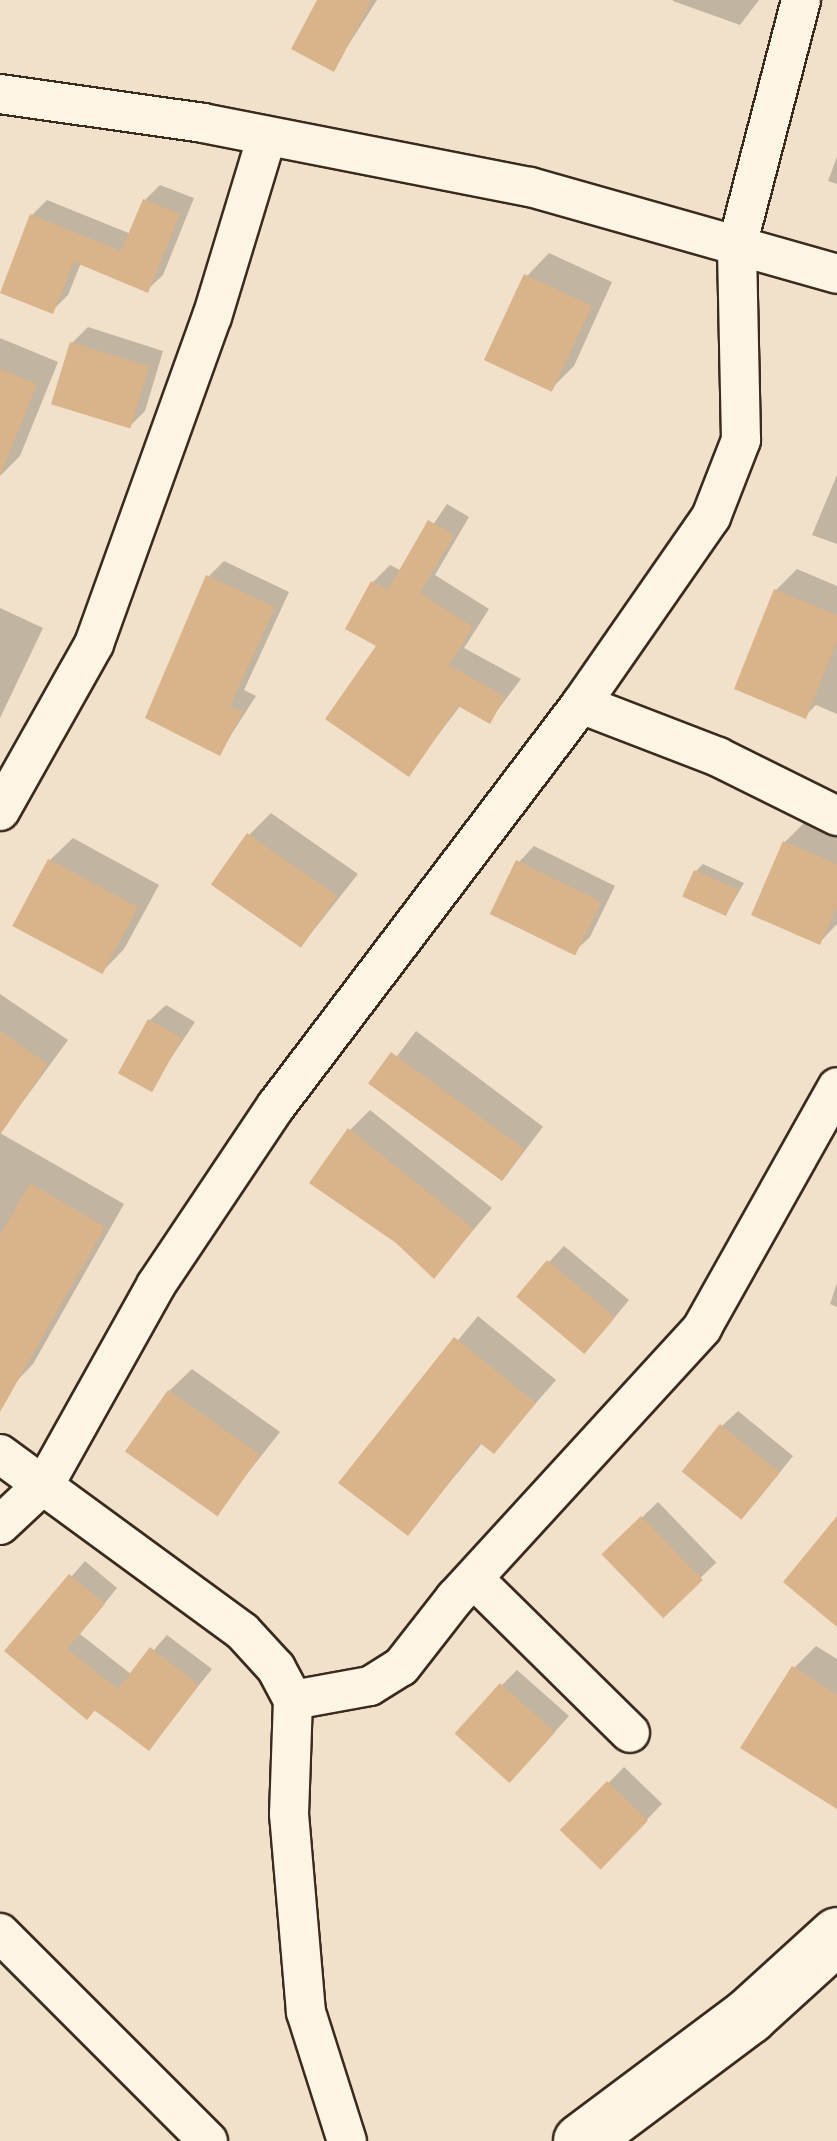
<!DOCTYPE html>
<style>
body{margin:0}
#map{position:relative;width:837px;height:2141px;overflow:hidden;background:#f2e1ca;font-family:"Playpen Sans",sans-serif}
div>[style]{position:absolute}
.shadow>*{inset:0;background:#0003;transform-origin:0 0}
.building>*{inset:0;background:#d9b38a;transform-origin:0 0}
.roads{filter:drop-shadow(2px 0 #3b2a1e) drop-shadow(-2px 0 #3b2a1e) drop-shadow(0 2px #3b2a1e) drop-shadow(0 -2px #3b2a1e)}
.street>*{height:38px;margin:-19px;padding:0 19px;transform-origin:19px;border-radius:19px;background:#fcf5e5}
.secondary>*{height:55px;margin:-27.5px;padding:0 27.5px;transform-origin:27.5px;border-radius:27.5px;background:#fcf5e5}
span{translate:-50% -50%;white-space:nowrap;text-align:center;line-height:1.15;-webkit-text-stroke:10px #fcf5e5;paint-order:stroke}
</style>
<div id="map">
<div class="shadow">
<i style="clip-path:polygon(320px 0,377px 0,333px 69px)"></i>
<i style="clip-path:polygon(759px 0,740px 25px,673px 1px,673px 0)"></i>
<i style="clip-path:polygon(837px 157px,837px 184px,828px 181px)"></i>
<i style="clip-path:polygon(160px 185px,194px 198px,163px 275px,147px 290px,81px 263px,68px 295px,52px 311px,32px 215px,47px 200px,131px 234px,145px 200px)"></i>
<i style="clip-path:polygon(549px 253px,612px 282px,574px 366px,552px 388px,527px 276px)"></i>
<i style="clip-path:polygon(88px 327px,163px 351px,145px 411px,130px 426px,72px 343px)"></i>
<i style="clip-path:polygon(0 338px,58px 362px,20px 456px,0 476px)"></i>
<i style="clip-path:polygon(837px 475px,837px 544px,812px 535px)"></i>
<i style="clip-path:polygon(447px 504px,469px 517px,435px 575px,489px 609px,464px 648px,521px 679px,490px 720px,461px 705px,408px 774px,379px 645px,373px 582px,390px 565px,402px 571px)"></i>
<i style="clip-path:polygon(224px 561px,289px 592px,244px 690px,256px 696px,220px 752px,208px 577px)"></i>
<i style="clip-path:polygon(797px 569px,837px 586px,837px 714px,816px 705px,805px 716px,776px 590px)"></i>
<i style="clip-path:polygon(0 608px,43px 628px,0 718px)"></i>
<i style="clip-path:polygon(271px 813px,358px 874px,301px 946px,249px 835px)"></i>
<i style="clip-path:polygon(807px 820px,837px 833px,837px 924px,820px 942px,785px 842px)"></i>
<i style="clip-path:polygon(73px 838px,159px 885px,124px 949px,102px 972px,50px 860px)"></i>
<i style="clip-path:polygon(534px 846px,615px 886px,590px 937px,574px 952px,519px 862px)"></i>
<i style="clip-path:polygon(703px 864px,744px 883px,726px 914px,696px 871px)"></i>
<i style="clip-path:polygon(0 994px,68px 1040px,0 1133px)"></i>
<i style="clip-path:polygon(166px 1005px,195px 1022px,151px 1088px,150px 1020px)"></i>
<i style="left:416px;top:1031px;width:159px;height:68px;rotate:37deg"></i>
<i style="clip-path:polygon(370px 1110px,492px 1208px,434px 1276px,350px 1130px)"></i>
<i style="clip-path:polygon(0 1133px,124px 1204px,33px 1364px,12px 1386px,0 1379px)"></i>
<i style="clip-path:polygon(564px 1246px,629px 1300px,600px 1335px,549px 1262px)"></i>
<i style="clip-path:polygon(837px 1283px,837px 1307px,830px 1304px)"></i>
<i style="clip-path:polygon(478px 1316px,556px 1380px,494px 1451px,483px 1442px,408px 1533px,341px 1482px)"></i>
<i style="clip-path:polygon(192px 1369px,280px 1432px,216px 1513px,169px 1391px)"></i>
<i style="clip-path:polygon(738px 1411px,793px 1456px,756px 1502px,722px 1426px)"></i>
<i style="left:658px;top:1502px;width:84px;height:74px;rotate:46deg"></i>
<i style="clip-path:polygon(85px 1561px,117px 1588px,80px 1634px,132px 1675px,167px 1635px,212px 1669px,148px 1748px,8px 1650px)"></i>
<i style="clip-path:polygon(816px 1646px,837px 1659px,837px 1806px,794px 1668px)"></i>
<i style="clip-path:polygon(517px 1670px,569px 1716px,525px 1765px,502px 1685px)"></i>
<i style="left:624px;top:1767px;width:53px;height:87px;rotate:44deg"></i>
</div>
<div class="building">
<i style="clip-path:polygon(317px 0,372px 0,334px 72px,291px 49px)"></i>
<i style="clip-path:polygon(143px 199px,180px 214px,148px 293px,74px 262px,53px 314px,0 293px,30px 214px,121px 251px)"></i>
<i style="left:524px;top:274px;width:75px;height:95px;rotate:25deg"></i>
<i style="left:70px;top:342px;width:83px;height:65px;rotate:17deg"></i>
<i style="clip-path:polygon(0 369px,37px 384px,1px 474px,0 474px)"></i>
<i style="clip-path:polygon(428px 520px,454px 535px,420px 593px,473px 627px,449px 665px,505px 697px,490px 724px,458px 706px,409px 777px,325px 719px,376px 646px,345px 629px,371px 581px,388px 590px)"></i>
<i style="clip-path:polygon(206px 575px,275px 607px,230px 706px,243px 712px,220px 756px,145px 718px)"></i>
<i style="clip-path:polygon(774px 589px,837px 615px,837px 641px,806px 719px,734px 689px)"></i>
<i style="left:247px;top:833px;width:110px;height:63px;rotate:35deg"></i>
<i style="clip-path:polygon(783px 841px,837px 864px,837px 906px,820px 945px,751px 915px)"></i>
<i style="left:48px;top:859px;width:102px;height:76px;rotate:28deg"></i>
<i style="left:516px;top:860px;width:95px;height:60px;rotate:26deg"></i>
<i style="left:694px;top:870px;width:48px;height:29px;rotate:24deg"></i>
<i style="left:148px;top:1019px;width:39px;height:62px;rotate:29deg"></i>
<i style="clip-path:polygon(0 1031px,48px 1064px,0 1135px)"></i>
<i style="left:391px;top:1052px;width:165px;height:39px;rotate:36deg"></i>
<i style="clip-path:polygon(348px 1128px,474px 1229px,434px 1279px,396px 1243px,309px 1183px)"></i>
<i style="clip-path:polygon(30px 1183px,105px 1227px,0 1412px,0 1235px)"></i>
<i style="left:547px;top:1260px;width:89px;height:48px;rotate:40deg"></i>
<i style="clip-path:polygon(454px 1337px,536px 1403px,494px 1454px,480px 1443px,408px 1536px,338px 1483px)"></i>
<i style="left:168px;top:1390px;width:113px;height:75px;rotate:35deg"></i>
<i style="left:720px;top:1424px;width:77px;height:61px;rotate:39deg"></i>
<i style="left:641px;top:1516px;width:89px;height:55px;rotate:46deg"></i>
<i style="clip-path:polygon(837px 1516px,837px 1627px,783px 1582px)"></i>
<i style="clip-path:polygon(69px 1574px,105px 1604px,67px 1649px,118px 1689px,150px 1647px,199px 1685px,149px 1751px,95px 1710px,87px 1720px,4px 1651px)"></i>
<i style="clip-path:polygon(792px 1666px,837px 1695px,837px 1809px,740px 1748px)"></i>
<i style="left:500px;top:1683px;width:74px;height:68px;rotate:42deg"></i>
<i style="left:607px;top:1781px;width:57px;height:68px;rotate:44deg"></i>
</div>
<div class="roads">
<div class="street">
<i style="left:0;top:94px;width:205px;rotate:8.1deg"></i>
<i style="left:203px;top:123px;width:333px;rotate:11.1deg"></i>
<i style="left:530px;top:187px;width:319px;rotate:15.8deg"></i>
<i style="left:581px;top:704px;width:147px;rotate:21.1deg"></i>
<i style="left:718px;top:757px;width:133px;rotate:26.4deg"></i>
<i style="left:0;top:811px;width:192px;rotate:-60.6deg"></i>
<i style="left:94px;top:644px;width:348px;rotate:-70.2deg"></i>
<i style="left:212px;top:317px;width:189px;rotate:-73.1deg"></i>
<i style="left:0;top:1454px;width:301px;rotate:36.2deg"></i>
<i style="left:243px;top:1632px;width:49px;rotate:47.5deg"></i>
<i style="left:276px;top:1668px;width:36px;rotate:62deg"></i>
<i style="left:293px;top:1700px;width:114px;rotate:92deg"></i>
<i style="left:289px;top:1814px;width:199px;rotate:85.1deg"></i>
<i style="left:306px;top:2012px;width:135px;rotate:72.4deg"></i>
<i style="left:0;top:1525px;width:63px;rotate:-43.1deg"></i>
<i style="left:46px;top:1482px;width:226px;rotate:-60.8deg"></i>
<i style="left:156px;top:1285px;width:216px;rotate:-56.2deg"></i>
<i style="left:276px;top:1106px;width:505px;rotate:-52.81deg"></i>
<i style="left:581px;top:704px;width:228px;rotate:-55.2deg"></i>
<i style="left:711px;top:517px;width:83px;rotate:-68.7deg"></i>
<i style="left:741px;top:440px;width:194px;rotate:-91.2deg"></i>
<i style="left:737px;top:246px;width:254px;rotate:-75.4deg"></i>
<i style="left:474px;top:1579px;width:219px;rotate:44.6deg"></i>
<i style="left:293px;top:1700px;width:78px;rotate:-10.3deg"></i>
<i style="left:370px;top:1686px;width:36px;rotate:-32deg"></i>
<i style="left:401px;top:1667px;width:88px;rotate:-52deg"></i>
<i style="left:455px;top:1598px;width:366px;rotate:-47.5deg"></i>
<i style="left:702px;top:1328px;width:276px;rotate:-60.7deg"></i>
<i style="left:0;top:1933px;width:294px;rotate:45deg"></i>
</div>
<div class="secondary">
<i style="left:581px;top:2141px;width:209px;rotate:-36.8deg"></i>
<i style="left:748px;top:2016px;width:120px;rotate:-42.3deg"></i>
</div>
</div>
</div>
